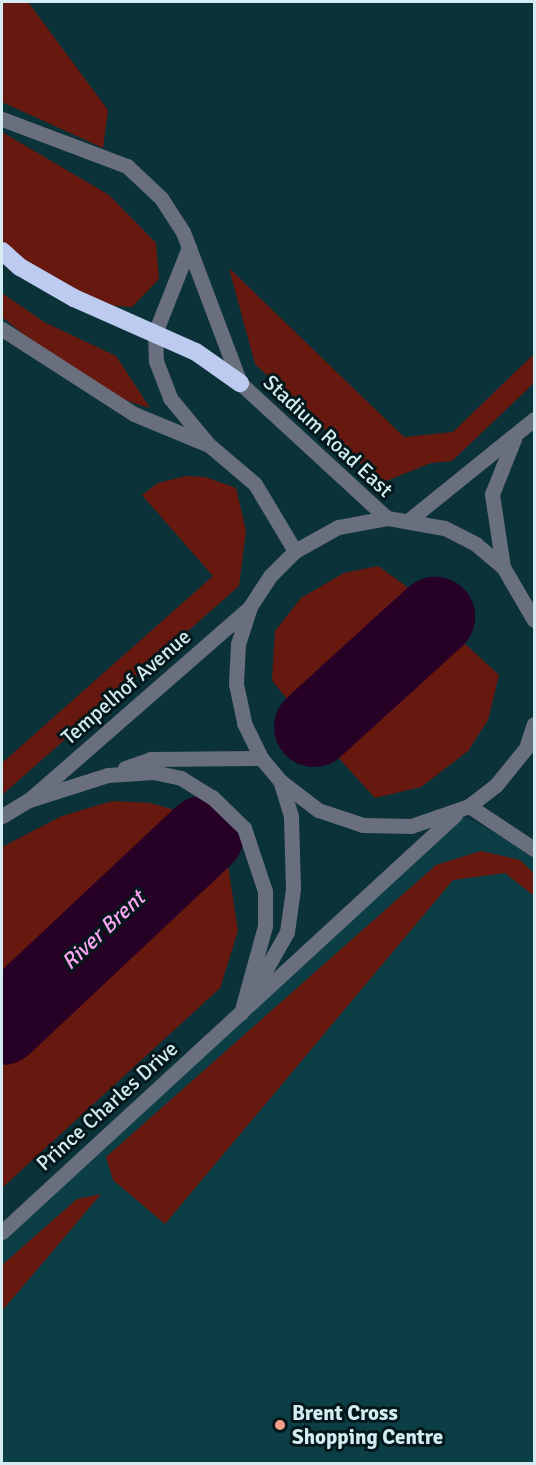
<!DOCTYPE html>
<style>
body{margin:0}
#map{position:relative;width:536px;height:1465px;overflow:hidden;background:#0b3239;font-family:Signika,sans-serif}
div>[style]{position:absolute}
.built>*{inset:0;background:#0c3e46}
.green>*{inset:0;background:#67190f}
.river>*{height:80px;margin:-40px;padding:0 40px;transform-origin:40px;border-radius:40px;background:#270025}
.minor>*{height:15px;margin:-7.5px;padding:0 7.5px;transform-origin:7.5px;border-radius:7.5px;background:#6a6f7e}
.highway>*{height:18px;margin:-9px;padding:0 9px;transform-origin:9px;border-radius:9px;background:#becbf1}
.dots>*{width:16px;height:16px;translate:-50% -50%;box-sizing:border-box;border:3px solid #04181c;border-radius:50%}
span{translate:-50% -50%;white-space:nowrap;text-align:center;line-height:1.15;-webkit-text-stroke:6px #04181c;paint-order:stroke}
.street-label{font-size:21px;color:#d3ecf1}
.poi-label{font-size:21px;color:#d3ecf1;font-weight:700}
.left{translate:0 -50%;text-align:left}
.water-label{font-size:22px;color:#fba4f1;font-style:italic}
.frame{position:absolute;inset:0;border:3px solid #d3ecf1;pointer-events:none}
</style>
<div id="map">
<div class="built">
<i style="clip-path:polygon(457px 813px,534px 853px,534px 1463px,2px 1464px,2px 1233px)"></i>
</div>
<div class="green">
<i style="clip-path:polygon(2px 2px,28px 2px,108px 110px,103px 148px,2px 102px)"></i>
<i style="clip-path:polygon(2px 132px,109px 195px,156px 243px,159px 279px,132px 307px,102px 305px,2px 246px)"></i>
<i style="clip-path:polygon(229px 268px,404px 437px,453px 432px,534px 354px,534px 383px,452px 461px,431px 463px,381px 483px,255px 364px)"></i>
<i style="clip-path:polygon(2px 293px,44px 322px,116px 356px,150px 408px,93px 390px,2px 317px)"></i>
<i style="clip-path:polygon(186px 476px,205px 477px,236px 488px,246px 531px,239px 586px,2px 795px,2px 763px,213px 576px,142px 495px,158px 483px)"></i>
<i style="clip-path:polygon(378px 566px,417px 594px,294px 708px,272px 680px,275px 631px,301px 598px,344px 573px)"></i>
<i style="clip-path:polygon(452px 632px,499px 675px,488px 720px,468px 751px,421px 787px,375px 798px,328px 746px)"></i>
<i style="clip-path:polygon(112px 801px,150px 803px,182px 812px,2px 982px,2px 847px,62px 816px)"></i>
<i style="clip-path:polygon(481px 851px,520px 860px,534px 873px,534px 896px,505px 873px,453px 880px,165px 1224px,113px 1180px,106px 1157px,436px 865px)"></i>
<i style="clip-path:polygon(227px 859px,238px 931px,220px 988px,2px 1188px,2px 1060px)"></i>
<i style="clip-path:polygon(101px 1194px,2px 1311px,2px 1265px,77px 1199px)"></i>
</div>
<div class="river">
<i style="left:314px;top:727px;width:164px;rotate:-42.3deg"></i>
<i style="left:2px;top:1025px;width:277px;rotate:-43.2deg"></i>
</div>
<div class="minor">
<i style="left:2px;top:119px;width:134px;rotate:20.6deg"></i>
<i style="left:127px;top:166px;width:47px;rotate:43.3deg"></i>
<i style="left:161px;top:198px;width:40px;rotate:57.1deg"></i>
<i style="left:183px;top:232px;width:161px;rotate:69.3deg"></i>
<i style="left:240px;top:383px;width:200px;rotate:42.6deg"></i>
<i style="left:189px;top:247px;width:92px;rotate:111.6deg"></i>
<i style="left:155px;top:333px;width:28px;rotate:88deg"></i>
<i style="left:156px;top:361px;width:40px;rotate:69deg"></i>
<i style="left:170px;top:398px;width:60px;rotate:50.4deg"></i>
<i style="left:2px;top:329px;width:157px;rotate:32.8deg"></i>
<i style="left:134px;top:414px;width:81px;rotate:22.5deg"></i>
<i style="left:209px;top:445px;width:60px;rotate:40.3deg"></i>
<i style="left:255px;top:484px;width:78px;rotate:59.2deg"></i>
<i style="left:409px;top:520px;width:161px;rotate:-38.9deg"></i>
<i style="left:503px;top:567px;width:74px;rotate:-98.6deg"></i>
<i style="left:492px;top:494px;width:59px;rotate:-68.2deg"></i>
<i style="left:534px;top:620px;width:61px;rotate:-120.3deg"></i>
<i style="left:503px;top:567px;width:35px;rotate:-140deg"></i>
<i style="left:476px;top:544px;width:36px;rotate:-153deg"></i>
<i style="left:444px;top:528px;width:58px;rotate:-170deg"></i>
<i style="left:387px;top:518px;width:50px;rotate:169.6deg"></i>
<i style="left:338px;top:527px;width:49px;rotate:150.8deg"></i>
<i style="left:295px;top:551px;width:35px;rotate:135deg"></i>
<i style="left:270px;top:576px;width:37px;rotate:123deg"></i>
<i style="left:250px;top:607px;width:39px;rotate:108deg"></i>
<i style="left:238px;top:644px;width:40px;rotate:92.9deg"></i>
<i style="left:236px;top:684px;width:40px;rotate:78deg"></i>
<i style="left:244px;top:723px;width:39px;rotate:64deg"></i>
<i style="left:261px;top:758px;width:30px;rotate:50deg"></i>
<i style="left:280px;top:781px;width:48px;rotate:37.3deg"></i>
<i style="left:318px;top:810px;width:47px;rotate:18.4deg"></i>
<i style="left:363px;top:825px;width:48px;rotate:1.2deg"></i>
<i style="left:411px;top:826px;width:61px;rotate:-19deg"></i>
<i style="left:469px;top:806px;width:34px;rotate:-38deg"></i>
<i style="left:496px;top:785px;width:48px;rotate:-51deg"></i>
<i style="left:526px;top:748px;width:25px;rotate:-72deg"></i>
<i style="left:125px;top:768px;width:28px;rotate:-19deg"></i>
<i style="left:151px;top:759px;width:110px;rotate:-0.5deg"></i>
<i style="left:29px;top:800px;width:83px;rotate:-17.6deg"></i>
<i style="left:108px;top:775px;width:45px;rotate:-3.8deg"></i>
<i style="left:153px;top:772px;width:29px;rotate:12deg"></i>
<i style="left:181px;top:778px;width:36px;rotate:32deg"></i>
<i style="left:212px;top:797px;width:45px;rotate:44.1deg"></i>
<i style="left:244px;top:828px;width:66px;rotate:71.6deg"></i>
<i style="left:265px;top:891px;width:35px;rotate:90deg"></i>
<i style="left:265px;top:926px;width:90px;rotate:105.4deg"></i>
<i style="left:469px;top:806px;width:78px;rotate:33.5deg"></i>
<i style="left:2px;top:816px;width:31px;rotate:-31deg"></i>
<i style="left:29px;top:800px;width:293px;rotate:-41.1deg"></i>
<i style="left:253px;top:992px;width:69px;rotate:-60.5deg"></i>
<i style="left:287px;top:932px;width:43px;rotate:-82.1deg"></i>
<i style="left:293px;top:889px;width:73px;rotate:-91.6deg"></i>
<i style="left:291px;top:816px;width:37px;rotate:-107deg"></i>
<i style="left:2px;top:1232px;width:616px;rotate:-42.63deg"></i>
</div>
<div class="highway">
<i style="left:2px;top:251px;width:24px;rotate:42deg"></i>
<i style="left:20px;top:267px;width:62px;rotate:29.9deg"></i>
<i style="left:74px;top:298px;width:133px;rotate:23.9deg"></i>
<i style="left:196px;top:352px;width:54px;rotate:35.2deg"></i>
</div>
<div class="dots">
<i style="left:280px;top:1425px;background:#f49d8d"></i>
</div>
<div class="street-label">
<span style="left:328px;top:436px;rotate:43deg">Stadium Road East</span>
<span style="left:126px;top:687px;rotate:-41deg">Tempelhof Avenue</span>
<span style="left:107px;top:1106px;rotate:-42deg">Prince Charles Drive</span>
</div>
<div class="poi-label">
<span class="left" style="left:292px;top:1425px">Brent Cross<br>Shopping Centre</span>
</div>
<div class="water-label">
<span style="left:103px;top:930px;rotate:-43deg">River Brent</span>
</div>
<div class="frame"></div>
</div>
